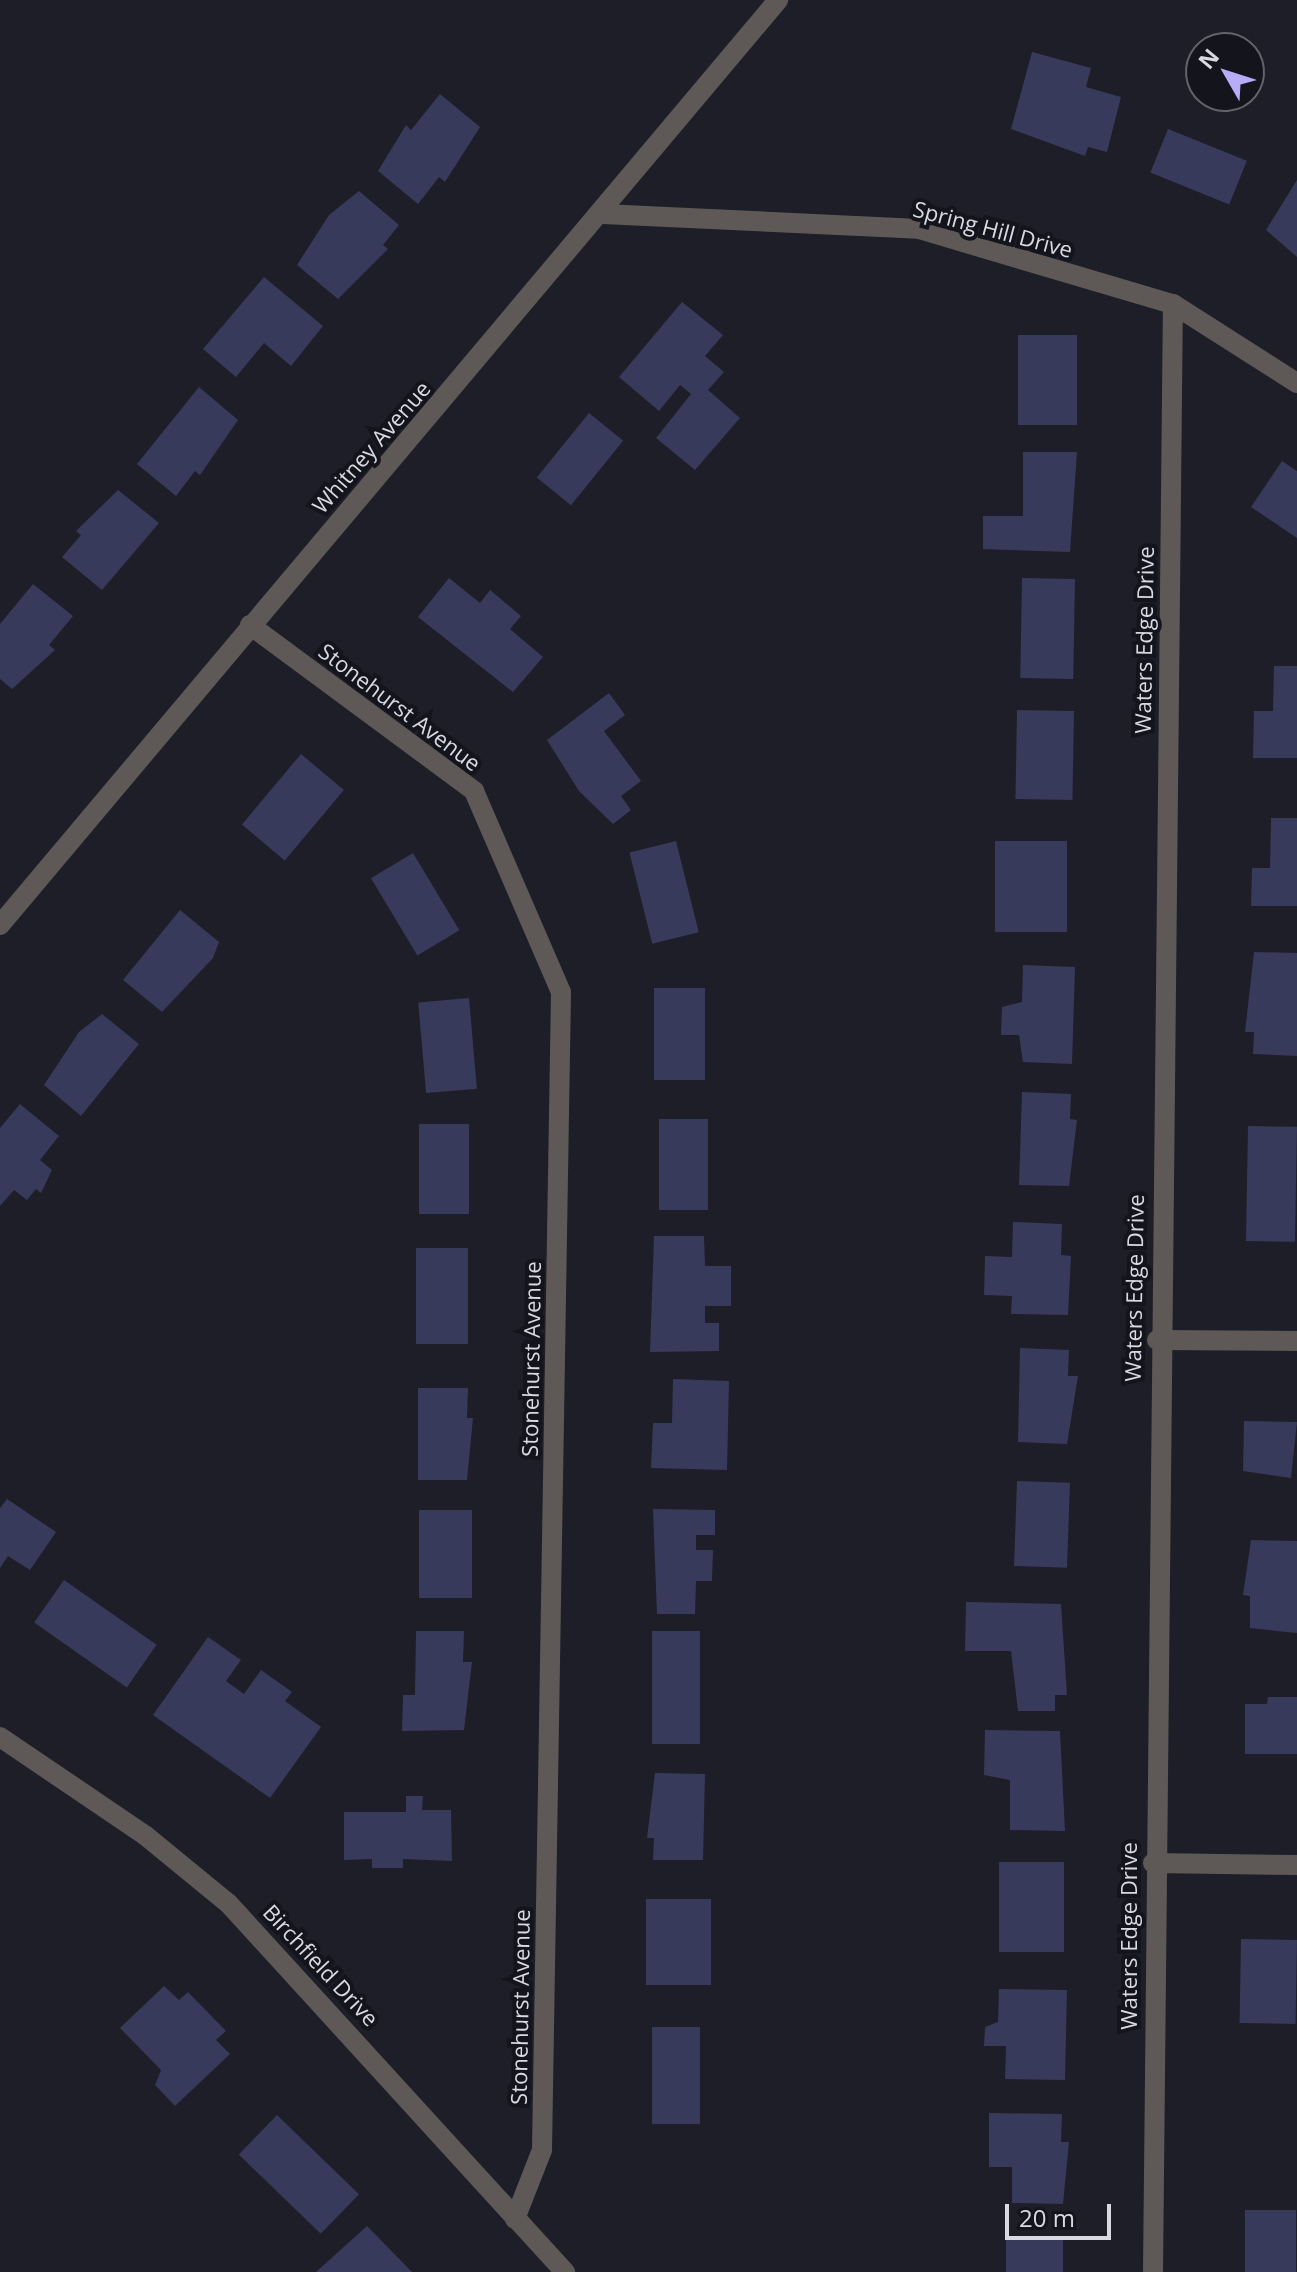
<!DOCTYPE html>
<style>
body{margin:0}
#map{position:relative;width:1297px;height:2272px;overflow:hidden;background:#1d1e27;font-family:"Open Sans",sans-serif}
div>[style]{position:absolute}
.building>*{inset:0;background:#383a5b;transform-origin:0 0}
.minor>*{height:20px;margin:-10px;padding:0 10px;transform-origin:10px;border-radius:10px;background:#5e5957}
span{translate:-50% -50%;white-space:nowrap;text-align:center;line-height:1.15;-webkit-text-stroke:8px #14141d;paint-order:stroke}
.street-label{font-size:22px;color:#d9dae1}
.north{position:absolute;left:1185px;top:32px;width:80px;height:80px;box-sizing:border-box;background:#14141d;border:2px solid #63636b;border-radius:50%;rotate:309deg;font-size:22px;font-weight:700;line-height:32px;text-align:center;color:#d9dae1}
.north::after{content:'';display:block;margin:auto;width:28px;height:36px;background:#b6acf8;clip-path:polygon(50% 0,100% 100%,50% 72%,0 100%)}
.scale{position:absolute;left:1005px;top:2204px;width:106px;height:36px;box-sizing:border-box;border:4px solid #d9dae1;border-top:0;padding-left:10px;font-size:24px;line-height:28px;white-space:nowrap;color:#d9dae1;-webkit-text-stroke:6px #14141d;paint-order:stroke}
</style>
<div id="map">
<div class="building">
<i style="clip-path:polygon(1032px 52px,1091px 68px,1086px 87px,1121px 97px,1107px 152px,1088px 147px,1085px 156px,1011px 129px)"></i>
<i style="clip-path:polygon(440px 94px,480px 127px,445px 182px,439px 177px,418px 204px,378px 171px,406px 125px,411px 130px)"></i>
<i style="left:1168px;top:129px;width:85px;height:47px;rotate:22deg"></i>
<i style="clip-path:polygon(1297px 180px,1297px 257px,1266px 230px)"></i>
<i style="clip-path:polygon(359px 191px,399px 225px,383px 245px,388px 249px,338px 299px,297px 265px,329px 215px)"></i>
<i style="clip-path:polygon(264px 277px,323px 326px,291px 366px,264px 343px,236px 377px,203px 349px)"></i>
<i style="clip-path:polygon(682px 302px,723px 335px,705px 356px,724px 372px,708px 390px,740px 418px,695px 470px,656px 438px,691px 394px,680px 385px,659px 411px,619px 377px)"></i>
<i style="left:1018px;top:335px;width:59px;height:90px"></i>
<i style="clip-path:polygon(199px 387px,238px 420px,200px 475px,195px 471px,176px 496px,137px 464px)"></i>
<i style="left:589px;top:413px;width:44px;height:83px;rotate:39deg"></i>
<i style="clip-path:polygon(1023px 452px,1077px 452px,1070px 552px,983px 549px,983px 516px,1023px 516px)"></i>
<i style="clip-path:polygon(1282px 461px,1297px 471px,1297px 538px,1251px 507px)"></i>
<i style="clip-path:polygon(118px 490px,159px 523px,102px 590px,62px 557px,81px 535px,76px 531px)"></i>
<i style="clip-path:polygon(449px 578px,480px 603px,490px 590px,521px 616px,510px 629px,543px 657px,513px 692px,418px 617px)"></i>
<i style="left:1022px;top:578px;width:53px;height:100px;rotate:1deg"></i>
<i style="clip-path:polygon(33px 584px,73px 616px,49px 645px,55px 650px,12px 689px,0 679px,0 624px)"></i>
<i style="clip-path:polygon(1274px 666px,1297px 666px,1297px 758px,1253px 758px,1254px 711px,1273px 711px)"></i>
<i style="clip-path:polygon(609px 693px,625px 715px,604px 731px,641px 781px,621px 796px,631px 810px,613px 824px,579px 791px,547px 740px)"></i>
<i style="left:1017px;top:710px;width:57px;height:89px;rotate:1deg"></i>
<i style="left:301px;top:754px;width:56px;height:92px;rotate:40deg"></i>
<i style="clip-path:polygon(1271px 818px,1297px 818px,1297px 906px,1251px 906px,1252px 868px,1270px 868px)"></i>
<i style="left:676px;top:841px;width:94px;height:48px;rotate:76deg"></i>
<i style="left:995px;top:841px;width:72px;height:91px"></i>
<i style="left:413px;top:853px;width:90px;height:49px;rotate:59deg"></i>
<i style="clip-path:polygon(180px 910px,219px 942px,213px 958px,162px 1012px,123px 980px)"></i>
<i style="clip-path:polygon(1254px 952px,1297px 953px,1297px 1056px,1253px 1054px,1254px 1032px,1245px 1032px)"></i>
<i style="clip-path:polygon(1023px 965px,1075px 967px,1072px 1064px,1023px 1062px,1019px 1035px,1001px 1035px,1002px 1007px,1022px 1002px)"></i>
<i style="left:654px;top:988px;width:51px;height:92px"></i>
<i style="left:469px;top:998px;width:91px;height:51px;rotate:85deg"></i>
<i style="clip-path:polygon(102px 1014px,139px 1044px,81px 1116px,44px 1085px,79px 1032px)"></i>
<i style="clip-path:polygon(1022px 1092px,1071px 1094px,1070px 1119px,1077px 1120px,1069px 1186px,1019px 1185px)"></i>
<i style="clip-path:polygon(20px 1104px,59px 1136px,40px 1160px,52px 1170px,41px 1193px,36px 1189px,27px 1200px,14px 1190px,0 1206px,0 1128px)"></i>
<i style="left:659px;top:1119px;width:49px;height:91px"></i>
<i style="left:419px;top:1124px;width:50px;height:90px"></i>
<i style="left:1248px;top:1126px;width:49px;height:115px;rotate:1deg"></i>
<i style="clip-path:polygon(1013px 1222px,1062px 1224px,1061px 1255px,1071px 1256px,1068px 1315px,1011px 1314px,1012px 1296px,984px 1295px,985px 1256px,1012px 1257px)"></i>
<i style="clip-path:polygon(654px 1236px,704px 1236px,705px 1266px,731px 1266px,731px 1306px,705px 1306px,705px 1323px,719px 1323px,719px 1351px,650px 1352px)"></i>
<i style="left:416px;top:1248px;width:52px;height:96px"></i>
<i style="clip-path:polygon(1020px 1348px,1069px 1350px,1068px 1376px,1078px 1376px,1067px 1444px,1018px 1442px)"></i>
<i style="clip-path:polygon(673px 1379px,729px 1381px,727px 1470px,651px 1468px,653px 1423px,672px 1423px)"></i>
<i style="clip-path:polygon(418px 1388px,468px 1388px,467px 1418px,473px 1418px,467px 1480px,418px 1480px)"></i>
<i style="clip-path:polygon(1244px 1421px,1297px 1422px,1291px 1478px,1243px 1471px)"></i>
<i style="left:1017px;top:1481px;width:53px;height:85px;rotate:2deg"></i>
<i style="clip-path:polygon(7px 1499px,56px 1532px,30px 1570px,8px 1556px,0 1568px,0 1508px)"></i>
<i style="clip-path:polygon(653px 1509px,715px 1510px,715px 1535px,696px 1535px,696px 1550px,713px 1550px,712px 1581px,696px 1581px,695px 1614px,657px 1614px)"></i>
<i style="left:419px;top:1510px;width:53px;height:88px"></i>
<i style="clip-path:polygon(1251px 1540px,1297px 1541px,1297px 1633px,1250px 1628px,1250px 1596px,1243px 1595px)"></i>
<i style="left:64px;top:1580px;width:113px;height:52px;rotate:35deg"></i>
<i style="clip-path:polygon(966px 1602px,1061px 1604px,1067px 1695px,1055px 1695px,1055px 1711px,1018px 1711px,1011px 1651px,965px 1651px)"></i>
<i style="clip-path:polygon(416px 1631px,464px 1631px,463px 1662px,472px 1662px,464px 1730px,402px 1731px,403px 1695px,415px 1695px)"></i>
<i style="left:652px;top:1631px;width:48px;height:113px"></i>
<i style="clip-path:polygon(208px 1637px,241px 1660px,226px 1681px,244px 1694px,261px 1670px,292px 1692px,285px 1701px,321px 1727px,270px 1798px,153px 1715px)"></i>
<i style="clip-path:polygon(1268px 1697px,1297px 1697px,1297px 1754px,1245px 1754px,1245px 1704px,1267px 1704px)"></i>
<i style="clip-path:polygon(985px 1730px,1060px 1731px,1065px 1831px,1010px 1830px,1010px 1780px,984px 1775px)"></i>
<i style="clip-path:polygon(655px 1773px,705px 1774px,703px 1860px,653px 1860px,654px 1838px,647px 1838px)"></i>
<i style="clip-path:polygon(406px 1796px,423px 1796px,422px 1810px,451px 1810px,452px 1861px,403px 1859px,403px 1868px,372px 1868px,372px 1859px,344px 1860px,344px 1812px,406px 1812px)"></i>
<i style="left:999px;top:1862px;width:65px;height:90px"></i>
<i style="left:646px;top:1899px;width:65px;height:86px"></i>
<i style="left:1241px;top:1939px;width:56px;height:84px;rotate:1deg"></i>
<i style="clip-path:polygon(164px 1986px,179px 2000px,188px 1992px,226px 2031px,216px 2040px,230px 2054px,175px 2106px,155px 2085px,161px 2070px,120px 2028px)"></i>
<i style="clip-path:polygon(999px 1989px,1067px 1990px,1065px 2080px,1005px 2079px,1006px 2046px,984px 2046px,985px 2027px,998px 2022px)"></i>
<i style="left:652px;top:2027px;width:48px;height:97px"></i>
<i style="clip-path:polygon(989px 2113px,1062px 2114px,1061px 2142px,1069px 2142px,1063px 2204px,1012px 2203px,1012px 2167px,989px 2167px)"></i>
<i style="left:277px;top:2115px;width:114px;height:55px;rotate:44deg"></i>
<i style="left:1245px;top:2210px;width:51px;height:62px"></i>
<i style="clip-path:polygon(367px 2226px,412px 2272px,316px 2272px)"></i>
<i style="left:1063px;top:2238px;width:34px;height:57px;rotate:90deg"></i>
</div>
<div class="minor">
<i style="left:603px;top:214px;width:316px;rotate:2.7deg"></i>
<i style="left:919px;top:229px;width:265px;rotate:16.5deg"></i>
<i style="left:1173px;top:304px;width:147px;rotate:32.5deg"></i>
<i style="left:250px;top:625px;width:279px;rotate:36.5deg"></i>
<i style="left:474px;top:791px;width:219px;rotate:66.6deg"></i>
<i style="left:561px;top:992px;width:1158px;rotate:90.94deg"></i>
<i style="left:542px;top:2150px;width:74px;rotate:111.4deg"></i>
<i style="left:0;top:925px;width:1209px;rotate:-49.93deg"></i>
<i style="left:1157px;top:1340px;width:140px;rotate:0.4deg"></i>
<i style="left:0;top:1737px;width:176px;rotate:34.1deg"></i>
<i style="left:146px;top:1836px;width:106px;rotate:39.3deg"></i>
<i style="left:228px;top:1903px;width:500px;rotate:47.6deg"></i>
<i style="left:1153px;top:1863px;width:144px;rotate:0.8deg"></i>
<i style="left:1153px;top:2272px;width:1968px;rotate:-89.42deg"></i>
</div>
<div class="street-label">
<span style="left:993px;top:229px;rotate:15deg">Spring Hill Drive</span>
<span style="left:371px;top:447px;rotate:-49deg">Whitney Avenue</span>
<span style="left:1144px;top:640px;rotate:-89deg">Waters Edge Drive</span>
<span style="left:400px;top:707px;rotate:37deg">Stonehurst Avenue</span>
<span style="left:1134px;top:1288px;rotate:-89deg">Waters Edge Drive</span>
<span style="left:531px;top:1359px;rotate:-89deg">Stonehurst Avenue</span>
<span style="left:1129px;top:1936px;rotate:-90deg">Waters Edge Drive</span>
<span style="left:321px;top:1965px;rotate:47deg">Birchfield Drive</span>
<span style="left:520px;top:2007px;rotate:-89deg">Stonehurst Avenue</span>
</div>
<div class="north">N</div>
<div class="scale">20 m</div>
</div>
